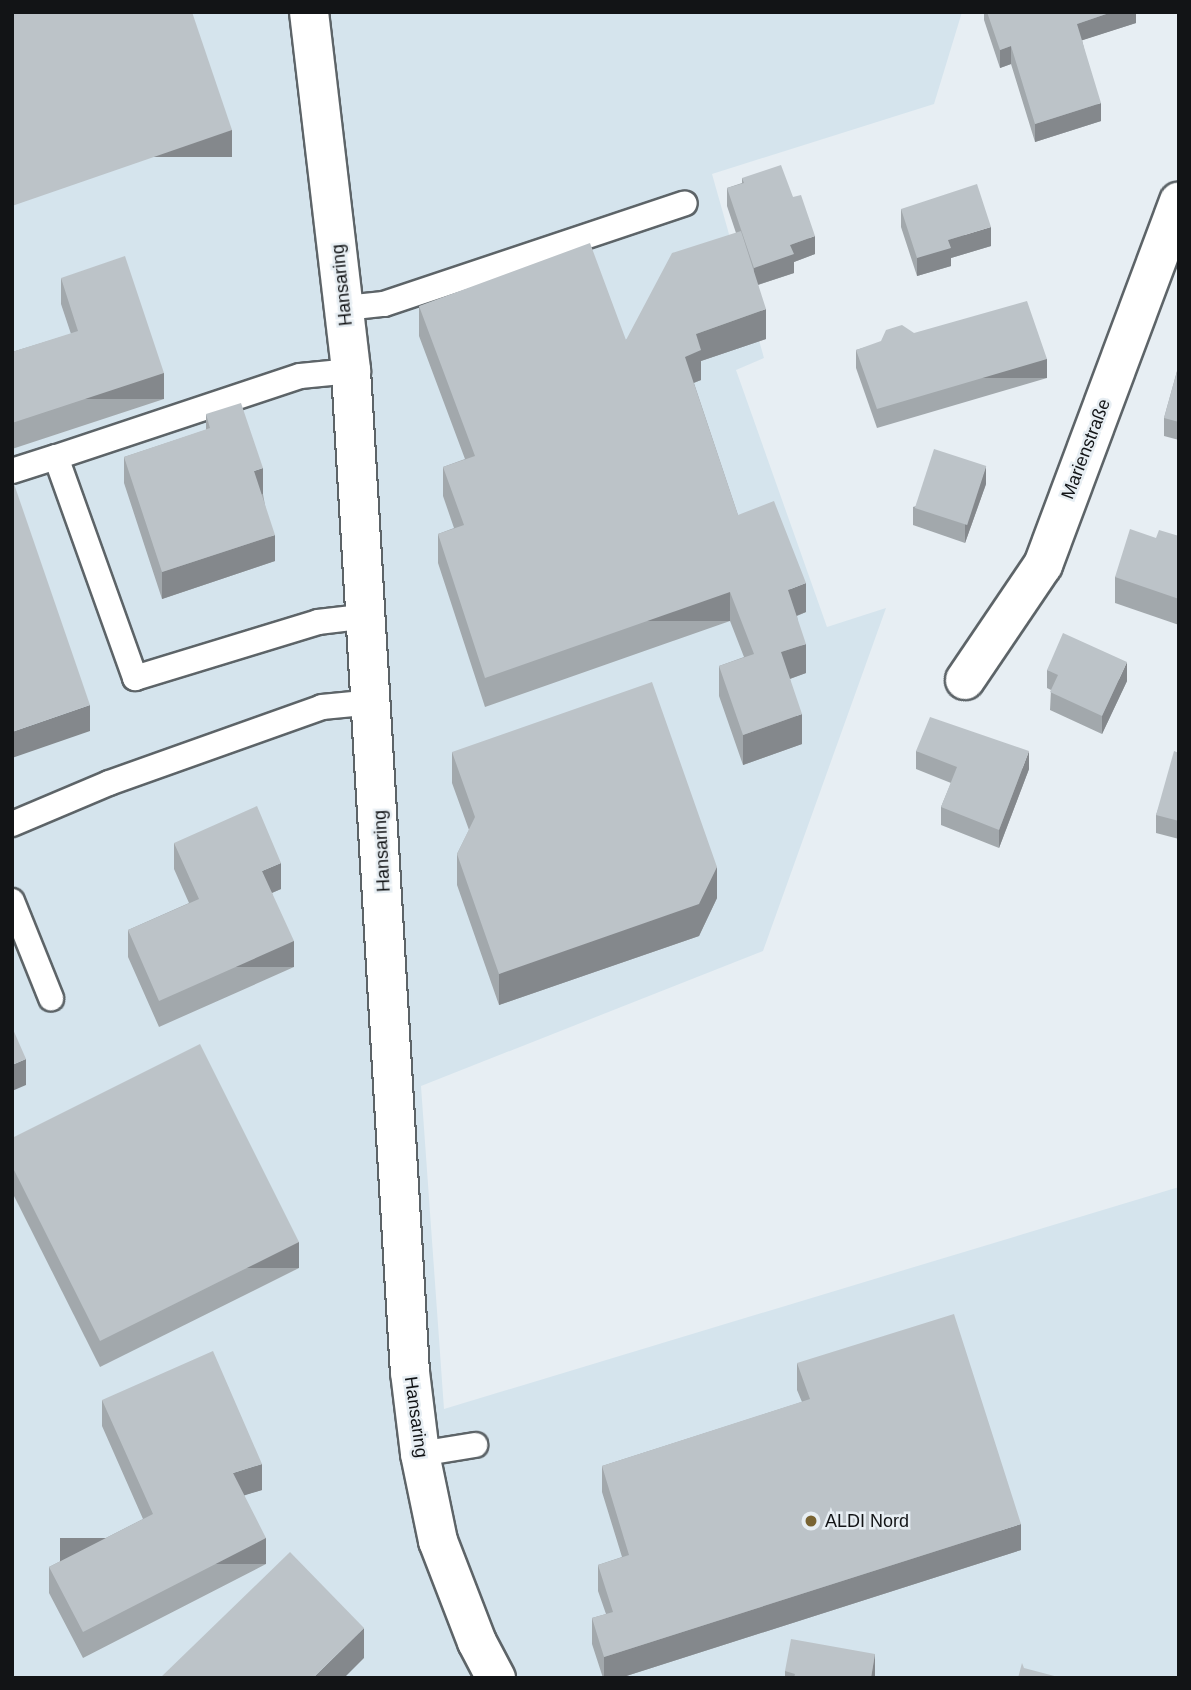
<!DOCTYPE html>
<meta charset="utf-8">
<style>
body{margin:0}
#map{position:relative;width:1191px;height:1690px;overflow:hidden;background:#e7eef3;font-family:Arial,sans-serif}
div>[style]{position:absolute}
.built>*{inset:0;background:#d5e4ed}
.roads{filter:drop-shadow(2px 0 #5d6468) drop-shadow(-2px 0 #5d6468) drop-shadow(0 2px #5d6468) drop-shadow(0 -2px #5d6468)}
.lane>*{height:24px;margin:-12px;padding:0 12px;transform-origin:12px;border-radius:12px;background:#fff}
.street>*{height:38px;margin:-19px;padding:0 19px;transform-origin:19px;border-radius:19px;background:#fff}
.wall>*{inset:0;background:#a2a8ac}
.shaded-wall>*{inset:0;background:#84888c;transform-origin:0 0}
.building>*{inset:0;background:#bcc3c8;transform-origin:0 0}
.dots>*{width:19px;height:19px;translate:-50% -50%;box-sizing:border-box;border:4px solid #e7eef3;border-radius:50%}
span{translate:-50% -50%;white-space:nowrap;text-align:center;line-height:1.15;-webkit-text-stroke:5px #e7eef3;paint-order:stroke}
.street-label{font-size:18px;color:#121416}
.poi-label{font-size:18px;color:#121416}
.left{translate:0 -50%;text-align:left}
.frame{position:absolute;inset:0;border:14px solid #121416;pointer-events:none}
</style>
<div id="map">
<div class="built">
<i style="clip-path:polygon(12px 12px,962px 12px,934px 104px,712px 174px,764px 358px,736px 370px,827px 627px,886px 608px,763px 951px,421px 1086px,444px 1409px,1179px 1187px,1179px 1678px,12px 1678px)"></i>
</div>
<div class="roads">
<div class="lane">
<i style="left:345px;top:308px;width:39px;rotate:-6deg"></i>
<i style="left:384px;top:304px;width:317px;rotate:-18.5deg"></i>
<i style="left:351px;top:371px;width:51px;rotate:174.4deg"></i>
<i style="left:300px;top:376px;width:257px;rotate:161.6deg"></i>
<i style="left:56px;top:457px;width:235px;rotate:70.3deg"></i>
<i style="left:135px;top:678px;width:191px;rotate:-17deg"></i>
<i style="left:318px;top:622px;width:50px;rotate:-6.8deg"></i>
<i style="left:12px;top:471px;width:46px;rotate:-17.7deg"></i>
<i style="left:12px;top:824px;width:105px;rotate:-22.9deg"></i>
<i style="left:109px;top:783px;width:226px;rotate:-19.6deg"></i>
<i style="left:322px;top:707px;width:52px;rotate:-5.5deg"></i>
<i style="left:12px;top:901px;width:105px;rotate:68.1deg"></i>
<i style="left:420px;top:1454px;width:56px;rotate:-9.3deg"></i>
</div>
<div class="street">
<i style="left:309px;top:12px;width:361px;rotate:83.3deg"></i>
<i style="left:351px;top:371px;width:1003px;rotate:86.63deg"></i>
<i style="left:410px;top:1372px;width:83px;rotate:83deg"></i>
<i style="left:420px;top:1454px;width:89px;rotate:78.3deg"></i>
<i style="left:438px;top:1541px;width:108px;rotate:68.9deg"></i>
<i style="left:477px;top:1642px;width:41px;rotate:62.2deg"></i>
<i style="left:965px;top:680px;width:139px;rotate:-55.9deg"></i>
<i style="left:1043px;top:565px;width:388px;rotate:-69.5deg"></i>
</div>
</div>
<div class="wall">
<i style="clip-path:polygon(984px 12px,1136px 12px,1136px 23px,1082px 40px,1101px 121px,1035px 142px,1011px 64px,1000px 68px,984px 20px)"></i>
<i style="clip-path:polygon(742px 178px,793px 197px,815px 254px,794px 262px,794px 273px,758px 285px,766px 339px,701px 361px,701px 380px,694px 383px,738px 515px,806px 612px,797px 616px,806px 673px,790px 679px,802px 744px,743px 765px,719px 696px,719px 666px,744px 657px,730px 621px,485px 707px,438px 563px,438px 534px,454px 528px,443px 496px,443px 467px,465px 459px,419px 336px,419px 306px,626px 340px,736px 233px,727px 206px,727px 188px,742px 183px)"></i>
<i style="clip-path:polygon(901px 209px,991px 246px,951px 258px,951px 266px,917px 276px,901px 227px)"></i>
<i style="clip-path:polygon(61px 278px,164px 399px,12px 449px,12px 352px,71px 334px,61px 304px)"></i>
<i style="clip-path:polygon(914px 333px,1047px 378px,877px 428px,856px 368px,856px 350px)"></i>
<i style="clip-path:polygon(1179px 364px,1179px 440px,1164px 436px,1164px 418px)"></i>
<i style="clip-path:polygon(206px 414px,263px 494px,275px 561px,162px 599px,124px 483px,124px 457px,206px 430px)"></i>
<i style="clip-path:polygon(986px 484px,965px 543px,913px 525px,913px 507px)"></i>
<i style="clip-path:polygon(1179px 536px,1179px 625px,1115px 603px,1115px 577px,1156px 538px)"></i>
<i style="clip-path:polygon(1047px 670px,1127px 681px,1102px 734px,1050px 710px,1051px 690px,1047px 688px)"></i>
<i style="clip-path:polygon(916px 751px,1029px 769px,999px 848px,941px 825px,941px 807px,951px 783px,916px 769px)"></i>
<i style="clip-path:polygon(452px 752px,717px 898px,699px 936px,499px 1005px,457px 885px,457px 854px,469px 830px,452px 783px)"></i>
<i style="clip-path:polygon(1179px 753px,1179px 839px,1156px 833px,1156px 815px)"></i>
<i style="clip-path:polygon(174px 843px,281px 889px,272px 893px,294px 967px,159px 1027px,128px 957px,128px 930px,189px 903px,174px 869px)"></i>
<i style="clip-path:polygon(12px 1138px,299px 1268px,100px 1367px,12px 1192px)"></i>
<i style="clip-path:polygon(797px 1363px,1021px 1550px,620px 1678px,603px 1678px,592px 1644px,592px 1618px,606px 1614px,598px 1591px,598px 1565px,622px 1557px,602px 1492px,602px 1466px,802px 1402px,797px 1390px)"></i>
<i style="clip-path:polygon(102px 1400px,262px 1490px,244px 1495px,266px 1564px,83px 1658px,49px 1593px,49px 1567px,143px 1519px,102px 1426px)"></i>
<i style="clip-path:polygon(875px 1654px,875px 1678px,785px 1678px,785px 1671px)"></i>
</div>
<div class="shaded-wall">
<i style="clip-path:polygon(1112px 12px,1136px 12px,1136px 23px,1077px 42px,1077px 24px)"></i>
<i style="clip-path:polygon(1011px 46px,1011px 64px,1000px 68px,1000px 50px)"></i>
<i style="clip-path:polygon(1101px 103px,1101px 121px,1035px 142px,1035px 124px)"></i>
<i style="left:232px;top:130px;width:27px;height:233px;rotate:90deg"></i>
<i style="clip-path:polygon(991px 227px,991px 246px,951px 258px,951px 266px,917px 276px,917px 258px,948px 240px)"></i>
<i style="clip-path:polygon(815px 236px,815px 254px,794px 262px,794px 273px,754px 286px,754px 268px,790px 245px)"></i>
<i style="clip-path:polygon(766px 309px,766px 339px,701px 361px,701px 380px,685px 386px,685px 357px,696px 334px)"></i>
<i style="left:1047px;top:359px;width:19px;height:177px;rotate:90deg"></i>
<i style="left:164px;top:373px;width:26px;height:160px;rotate:90deg"></i>
<i style="clip-path:polygon(986px 466px,986px 484px,965px 543px,965px 525px)"></i>
<i style="clip-path:polygon(263px 468px,263px 494px,254px 497px,254px 471px)"></i>
<i style="clip-path:polygon(275px 535px,275px 561px,162px 599px,162px 572px)"></i>
<i style="clip-path:polygon(806px 583px,806px 612px,788px 619px,788px 590px)"></i>
<i style="left:730px;top:592px;width:29px;height:260px;rotate:90deg"></i>
<i style="clip-path:polygon(806px 644px,806px 673px,781px 682px,781px 652px)"></i>
<i style="clip-path:polygon(1127px 662px,1127px 681px,1102px 734px,1102px 716px)"></i>
<i style="clip-path:polygon(90px 705px,90px 731px,12px 758px,12px 732px)"></i>
<i style="clip-path:polygon(802px 714px,802px 744px,743px 765px,743px 735px)"></i>
<i style="clip-path:polygon(1029px 751px,1029px 769px,999px 848px,999px 830px)"></i>
<i style="clip-path:polygon(281px 863px,281px 889px,262px 897px,262px 871px)"></i>
<i style="clip-path:polygon(717px 867px,717px 898px,699px 936px,499px 1005px,499px 974px)"></i>
<i style="left:294px;top:941px;width:26px;height:148px;rotate:90deg"></i>
<i style="clip-path:polygon(26px 1059px,26px 1085px,12px 1091px,12px 1065px)"></i>
<i style="left:299px;top:1242px;width:26px;height:222px;rotate:90deg"></i>
<i style="clip-path:polygon(262px 1464px,262px 1490px,233px 1499px,233px 1473px)"></i>
<i style="clip-path:polygon(1021px 1524px,1021px 1550px,620px 1678px,604px 1678px,604px 1657px)"></i>
<i style="left:266px;top:1538px;width:26px;height:206px;rotate:90deg"></i>
<i style="clip-path:polygon(364px 1628px,364px 1658px,344px 1678px,313px 1678px)"></i>
<i style="clip-path:polygon(875px 1654px,875px 1678px,871px 1678px)"></i>
</div>
<div class="building">
<i style="clip-path:polygon(12px 12px,192px 12px,232px 130px,12px 206px)"></i>
<i style="clip-path:polygon(987px 12px,1112px 12px,1077px 24px,1101px 103px,1035px 124px,1011px 46px,1000px 50px)"></i>
<i style="clip-path:polygon(781px 165px,793px 197px,801px 195px,815px 236px,790px 245px,794px 254px,754px 268px,727px 188px,744px 183px,742px 178px)"></i>
<i style="clip-path:polygon(977px 184px,991px 227px,948px 240px,951px 248px,917px 258px,901px 209px)"></i>
<i style="clip-path:polygon(741px 231px,766px 309px,696px 334px,701px 350px,685px 357px,738px 515px,774px 501px,806px 583px,788px 590px,806px 644px,781px 652px,802px 714px,743px 735px,719px 666px,754px 654px,730px 592px,485px 678px,438px 534px,464px 525px,443px 467px,475px 456px,419px 306px,590px 243px,626px 340px,672px 253px)"></i>
<i style="clip-path:polygon(125px 256px,164px 373px,12px 423px,12px 352px,78px 331px,61px 278px)"></i>
<i style="clip-path:polygon(1027px 301px,1047px 359px,877px 409px,856px 350px,881px 341px,886px 330px,902px 325px,914px 333px)"></i>
<i style="clip-path:polygon(1179px 364px,1179px 422px,1164px 418px)"></i>
<i style="clip-path:polygon(241px 403px,263px 468px,254px 471px,275px 535px,162px 572px,124px 457px,210px 428px,206px 414px)"></i>
<i style="left:934px;top:449px;width:55px;height:62px;rotate:18deg"></i>
<i style="clip-path:polygon(12px 478px,90px 705px,12px 732px)"></i>
<i style="clip-path:polygon(1130px 529px,1156px 538px,1159px 530px,1179px 536px,1179px 599px,1115px 577px)"></i>
<i style="clip-path:polygon(1063px 633px,1127px 662px,1102px 716px,1050px 692px,1058px 675px,1047px 670px)"></i>
<i style="clip-path:polygon(652px 682px,717px 867px,699px 904px,499px 974px,457px 854px,475px 817px,452px 752px)"></i>
<i style="clip-path:polygon(930px 717px,1029px 751px,999px 830px,941px 807px,957px 767px,916px 751px)"></i>
<i style="clip-path:polygon(1174px 751px,1179px 753px,1179px 821px,1156px 815px)"></i>
<i style="clip-path:polygon(257px 806px,281px 863px,262px 871px,294px 941px,159px 1001px,128px 930px,199px 899px,174px 843px)"></i>
<i style="clip-path:polygon(12px 1027px,26px 1059px,12px 1065px)"></i>
<i style="clip-path:polygon(200px 1044px,299px 1242px,100px 1341px,12px 1166px,12px 1138px)"></i>
<i style="clip-path:polygon(954px 1314px,1021px 1524px,604px 1657px,592px 1618px,613px 1612px,598px 1565px,629px 1555px,602px 1466px,810px 1399px,797px 1363px)"></i>
<i style="clip-path:polygon(213px 1351px,262px 1464px,233px 1473px,266px 1538px,83px 1632px,49px 1567px,153px 1514px,102px 1400px)"></i>
<i style="clip-path:polygon(290px 1552px,364px 1628px,313px 1678px,160px 1678px)"></i>
<i style="clip-path:polygon(791px 1639px,875px 1654px,871px 1678px,794px 1678px,795px 1674px,785px 1671px)"></i>
<i style="clip-path:polygon(1022px 1663px,1024px 1668px,1062px 1678px,1018px 1678px)"></i>
</div>
<div class="dots">
<i style="left:811px;top:1521px;background:#796433"></i>
</div>
<div class="street-label">
<span style="left:342px;top:285px;rotate:-96deg">Hansaring</span>
<span style="left:1086px;top:449px;rotate:-69deg">Marienstraße</span>
<span style="left:382px;top:851px;rotate:-93deg">Hansaring</span>
<span style="left:416px;top:1417px;rotate:82deg">Hansaring</span>
</div>
<div class="poi-label">
<span class="left" style="left:825px;top:1521px">ALDI Nord</span>
</div>
<div class="frame"></div>
</div>
